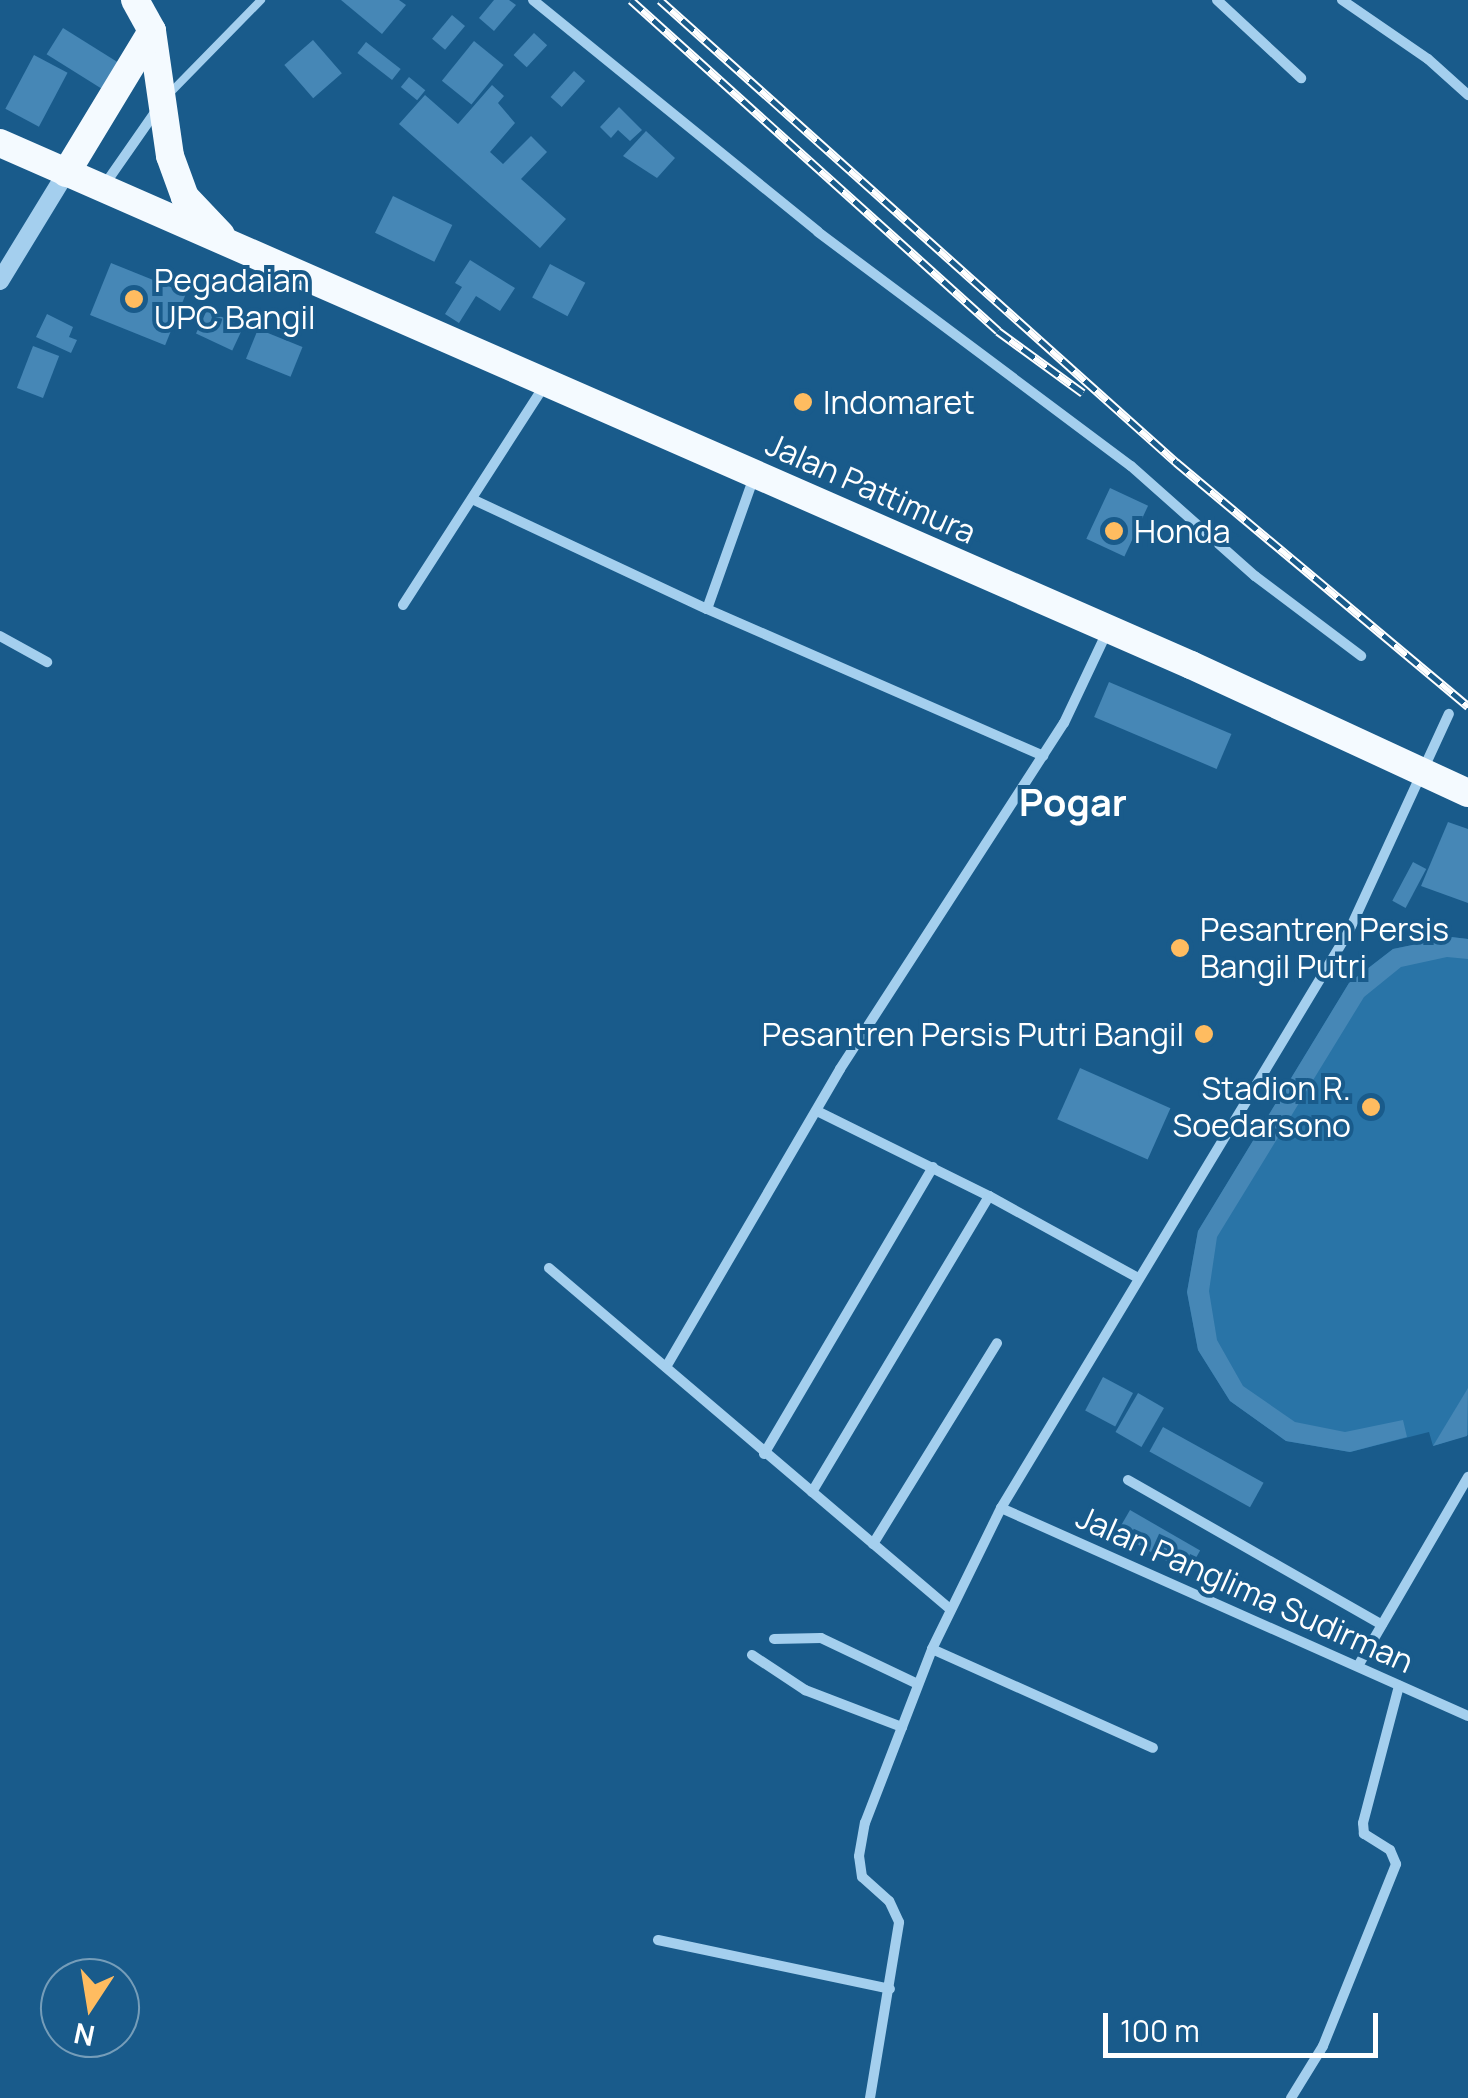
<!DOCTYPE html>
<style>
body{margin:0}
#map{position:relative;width:1468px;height:2098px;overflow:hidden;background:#195b8b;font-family:Manrope,sans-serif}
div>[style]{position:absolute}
.green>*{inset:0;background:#2974a7}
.building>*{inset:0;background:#4687b6;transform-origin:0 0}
.service>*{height:8px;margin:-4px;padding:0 4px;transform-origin:4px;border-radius:4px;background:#a4cfee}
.minor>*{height:10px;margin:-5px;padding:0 5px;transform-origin:5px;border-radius:5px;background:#a4cfee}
.tertiary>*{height:18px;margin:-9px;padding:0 9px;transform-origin:9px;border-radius:9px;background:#a4cfee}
.trunk>*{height:28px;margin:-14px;padding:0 14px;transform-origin:14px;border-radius:14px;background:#f4faff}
.rail>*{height:9px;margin-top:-4.5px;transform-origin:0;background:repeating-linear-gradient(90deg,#195b8b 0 15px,#fff 0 30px);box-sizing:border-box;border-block:2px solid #fff}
.dots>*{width:28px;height:28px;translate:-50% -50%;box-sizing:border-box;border:5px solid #195b8b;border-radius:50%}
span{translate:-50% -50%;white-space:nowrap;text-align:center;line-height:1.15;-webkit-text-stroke:8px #195b8b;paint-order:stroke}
.poi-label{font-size:32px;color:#fff}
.left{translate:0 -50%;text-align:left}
.right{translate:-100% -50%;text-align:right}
.street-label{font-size:32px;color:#fff}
.quarter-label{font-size:38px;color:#fff;font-weight:700}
.north{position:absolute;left:40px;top:1958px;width:100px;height:100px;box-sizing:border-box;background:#195b8b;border:2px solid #759db9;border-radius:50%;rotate:192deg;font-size:28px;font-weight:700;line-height:40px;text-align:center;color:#fff}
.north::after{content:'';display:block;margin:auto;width:35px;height:45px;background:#ffbc60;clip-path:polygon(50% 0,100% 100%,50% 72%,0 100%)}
.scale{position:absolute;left:1103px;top:2013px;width:275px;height:45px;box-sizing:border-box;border:5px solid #fff;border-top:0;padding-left:12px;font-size:30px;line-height:35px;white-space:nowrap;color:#fff;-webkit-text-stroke:8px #195b8b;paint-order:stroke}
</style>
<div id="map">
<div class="green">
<i style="clip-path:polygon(1451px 937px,1468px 939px,1468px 1435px,1433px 1446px,1429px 1432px,1350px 1452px,1286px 1441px,1230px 1401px,1198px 1350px,1187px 1292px,1198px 1231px,1349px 983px,1393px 949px)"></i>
</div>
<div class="building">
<i style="clip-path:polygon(341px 0,399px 0,406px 5px,382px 34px)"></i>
<i style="clip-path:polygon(494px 0,509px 0,516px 5px,494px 31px,479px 18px)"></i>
<i style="left:452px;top:15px;width:17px;height:31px;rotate:40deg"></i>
<i style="left:63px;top:28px;width:66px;height:31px;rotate:32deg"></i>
<i style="left:534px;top:33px;width:18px;height:30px;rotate:43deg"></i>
<i style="left:313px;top:40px;width:44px;height:38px;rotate:49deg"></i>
<i style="left:474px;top:41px;width:38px;height:51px;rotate:39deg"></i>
<i style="left:366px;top:42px;width:44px;height:14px;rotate:38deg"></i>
<i style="left:34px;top:55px;width:38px;height:61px;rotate:28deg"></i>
<i style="left:574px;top:71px;width:15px;height:35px;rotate:42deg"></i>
<i style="left:409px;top:77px;width:21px;height:13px;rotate:39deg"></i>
<i style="clip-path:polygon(492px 85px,504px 96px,498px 103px,515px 123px,490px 152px,503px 164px,531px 136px,547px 152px,521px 179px,566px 219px,540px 248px,399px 124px,425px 95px,458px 124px)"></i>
<i style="clip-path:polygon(619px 107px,642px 130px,630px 141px,618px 130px,611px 138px,600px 127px)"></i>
<i style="clip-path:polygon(646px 131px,675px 158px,657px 178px,623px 156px)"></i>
<i style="left:393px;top:196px;width:66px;height:41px;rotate:26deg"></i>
<i style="clip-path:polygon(470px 260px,515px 288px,500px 311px,476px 296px,459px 323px,445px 314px,462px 287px,455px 283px)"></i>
<i style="left:111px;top:263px;width:81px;height:56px;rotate:22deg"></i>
<i style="left:550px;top:264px;width:40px;height:38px;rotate:28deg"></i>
<i style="left:207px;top:310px;width:40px;height:26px;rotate:25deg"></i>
<i style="clip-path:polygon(47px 314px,73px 327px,69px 337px,77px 340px,71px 353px,36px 337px)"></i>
<i style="left:258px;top:329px;width:48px;height:32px;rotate:22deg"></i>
<i style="left:33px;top:346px;width:28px;height:45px;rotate:21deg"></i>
<i style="left:1110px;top:488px;width:42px;height:56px;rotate:25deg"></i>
<i style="left:1109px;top:682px;width:133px;height:38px;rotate:23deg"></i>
<i style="clip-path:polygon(1448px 822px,1468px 829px,1468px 903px,1421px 886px)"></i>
<i style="left:1413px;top:862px;width:15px;height:44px;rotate:28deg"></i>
<i style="clip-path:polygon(1451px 937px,1468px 939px,1468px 959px,1447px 957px,1401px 967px,1364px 997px,1217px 1237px,1209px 1291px,1217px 1340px,1243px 1386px,1295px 1422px,1345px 1432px,1403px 1420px,1407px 1437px,1350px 1452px,1286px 1441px,1230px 1401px,1198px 1350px,1187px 1292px,1198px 1231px,1349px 983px,1393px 949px)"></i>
<i style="left:1080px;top:1068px;width:99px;height:56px;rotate:24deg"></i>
<i style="left:1103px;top:1377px;width:34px;height:38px;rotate:28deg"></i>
<i style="clip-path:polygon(1468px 1388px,1467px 1436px,1433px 1446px)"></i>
<i style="left:1138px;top:1393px;width:30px;height:45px;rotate:30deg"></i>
<i style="left:1163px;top:1427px;width:115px;height:28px;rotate:29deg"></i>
<i style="left:1130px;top:1510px;width:81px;height:26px;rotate:30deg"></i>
</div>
<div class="service">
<i style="left:168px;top:95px;width:133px;rotate:-45.6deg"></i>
</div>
<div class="minor">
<i style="left:533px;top:0;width:367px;rotate:39.1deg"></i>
<i style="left:818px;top:232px;width:391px;rotate:36.8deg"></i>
<i style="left:1131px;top:466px;width:166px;rotate:41.6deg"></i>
<i style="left:1255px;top:576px;width:133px;rotate:37deg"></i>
<i style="left:1217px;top:0;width:115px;rotate:42.9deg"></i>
<i style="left:1342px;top:0;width:104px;rotate:34.5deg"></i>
<i style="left:1428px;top:59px;width:54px;rotate:42deg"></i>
<i style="left:103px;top:187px;width:93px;rotate:-55.1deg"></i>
<i style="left:472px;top:499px;width:259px;rotate:25.1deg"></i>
<i style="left:707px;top:609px;width:367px;rotate:23.6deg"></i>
<i style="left:403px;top:605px;width:262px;rotate:-57.2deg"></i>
<i style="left:707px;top:609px;width:143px;rotate:-70.4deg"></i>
<i style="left:0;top:636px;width:54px;rotate:29deg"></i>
<i style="left:819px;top:1112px;width:190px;rotate:26.3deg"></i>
<i style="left:989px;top:1196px;width:170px;rotate:28.8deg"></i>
<i style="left:549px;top:1268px;width:526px;rotate:40.38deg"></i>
<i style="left:666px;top:1367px;width:345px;rotate:-59.7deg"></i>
<i style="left:840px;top:1069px;width:412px;rotate:-57.1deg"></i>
<i style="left:1064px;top:723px;width:103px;rotate:-64.7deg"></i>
<i style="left:764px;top:1454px;width:333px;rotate:-59.5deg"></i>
<i style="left:1128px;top:1480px;width:292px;rotate:29.7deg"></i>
<i style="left:812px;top:1492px;width:345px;rotate:-59.1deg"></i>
<i style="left:1001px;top:1508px;width:511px;rotate:24.01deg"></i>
<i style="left:873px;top:1544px;width:236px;rotate:-58.3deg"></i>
<i style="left:774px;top:1639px;width:47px;rotate:-1.2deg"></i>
<i style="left:821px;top:1638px;width:107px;rotate:25.4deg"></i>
<i style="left:932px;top:1649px;width:242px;rotate:24.1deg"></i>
<i style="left:752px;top:1655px;width:64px;rotate:33.4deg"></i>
<i style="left:805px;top:1690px;width:104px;rotate:20.9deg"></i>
<i style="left:1358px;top:1666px;width:219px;rotate:-59.8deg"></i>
<i style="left:658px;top:1940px;width:237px;rotate:11.9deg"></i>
<i style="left:870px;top:2098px;width:178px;rotate:-80.6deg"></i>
<i style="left:899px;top:1922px;width:23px;rotate:-115deg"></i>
<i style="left:889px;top:1901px;width:36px;rotate:-138deg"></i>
<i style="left:862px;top:1877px;width:21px;rotate:-98deg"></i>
<i style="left:859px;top:1856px;width:34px;rotate:-80deg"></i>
<i style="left:865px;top:1823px;width:186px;rotate:-68.9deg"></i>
<i style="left:932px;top:1649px;width:157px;rotate:-63.9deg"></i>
<i style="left:1001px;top:1508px;width:674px;rotate:-58.9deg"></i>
<i style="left:1349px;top:931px;width:239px;rotate:-65.3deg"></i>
<i style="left:1291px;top:2098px;width:61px;rotate:-58.4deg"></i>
<i style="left:1323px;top:2046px;width:196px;rotate:-68.1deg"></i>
<i style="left:1396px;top:1864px;width:15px;rotate:-113deg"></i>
<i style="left:1390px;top:1850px;width:31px;rotate:-148deg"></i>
<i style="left:1364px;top:1834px;width:11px;rotate:-95deg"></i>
<i style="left:1363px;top:1823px;width:142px;rotate:-75.3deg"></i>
</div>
<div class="tertiary">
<i style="left:0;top:281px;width:127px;rotate:-58.6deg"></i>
</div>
<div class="trunk">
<i style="left:135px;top:0;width:35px;rotate:61deg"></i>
<i style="left:152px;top:31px;width:126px;rotate:81.8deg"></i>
<i style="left:170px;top:156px;width:44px;rotate:69.9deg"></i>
<i style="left:185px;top:197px;width:52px;rotate:46.5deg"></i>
<i style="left:0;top:143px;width:1300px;rotate:23.67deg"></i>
<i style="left:1191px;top:665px;width:305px;rotate:24.8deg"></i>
<i style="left:66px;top:173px;width:166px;rotate:-58.8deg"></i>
</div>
<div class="rail">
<i style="left:631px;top:0;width:494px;rotate:42deg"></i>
<i style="left:998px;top:331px;width:105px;rotate:36.1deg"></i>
<i style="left:660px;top:0;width:693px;rotate:41.84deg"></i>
<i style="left:1176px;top:462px;width:381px;rotate:39.9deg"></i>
</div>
<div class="dots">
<i style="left:134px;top:299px;background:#ffbc60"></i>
<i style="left:803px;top:402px;background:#ffbc60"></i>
<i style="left:1114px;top:531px;background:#ffbc60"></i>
<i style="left:1180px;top:948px;background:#ffbc60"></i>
<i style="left:1204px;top:1034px;background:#ffbc60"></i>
<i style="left:1371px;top:1107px;background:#ffbc60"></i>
</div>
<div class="poi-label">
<span class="left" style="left:154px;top:299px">Pegadaian<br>UPC Bangil</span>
<span class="left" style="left:823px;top:402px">Indomaret</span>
<span class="left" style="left:1134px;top:531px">Honda</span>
<span class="left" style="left:1200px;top:948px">Pesantren Persis<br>Bangil Putri</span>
<span class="right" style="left:1184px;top:1034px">Pesantren Persis Putri Bangil</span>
<span class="right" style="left:1351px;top:1107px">Stadion R.<br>Soedarsono</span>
</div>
<div class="street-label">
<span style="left:871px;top:488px;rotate:24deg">Jalan Pattimura</span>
<span style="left:1245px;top:1589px;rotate:24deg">Jalan Panglima Sudirman</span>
</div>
<div class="quarter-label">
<span style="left:1073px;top:802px">Pogar</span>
</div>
<div class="north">N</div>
<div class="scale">100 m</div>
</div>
